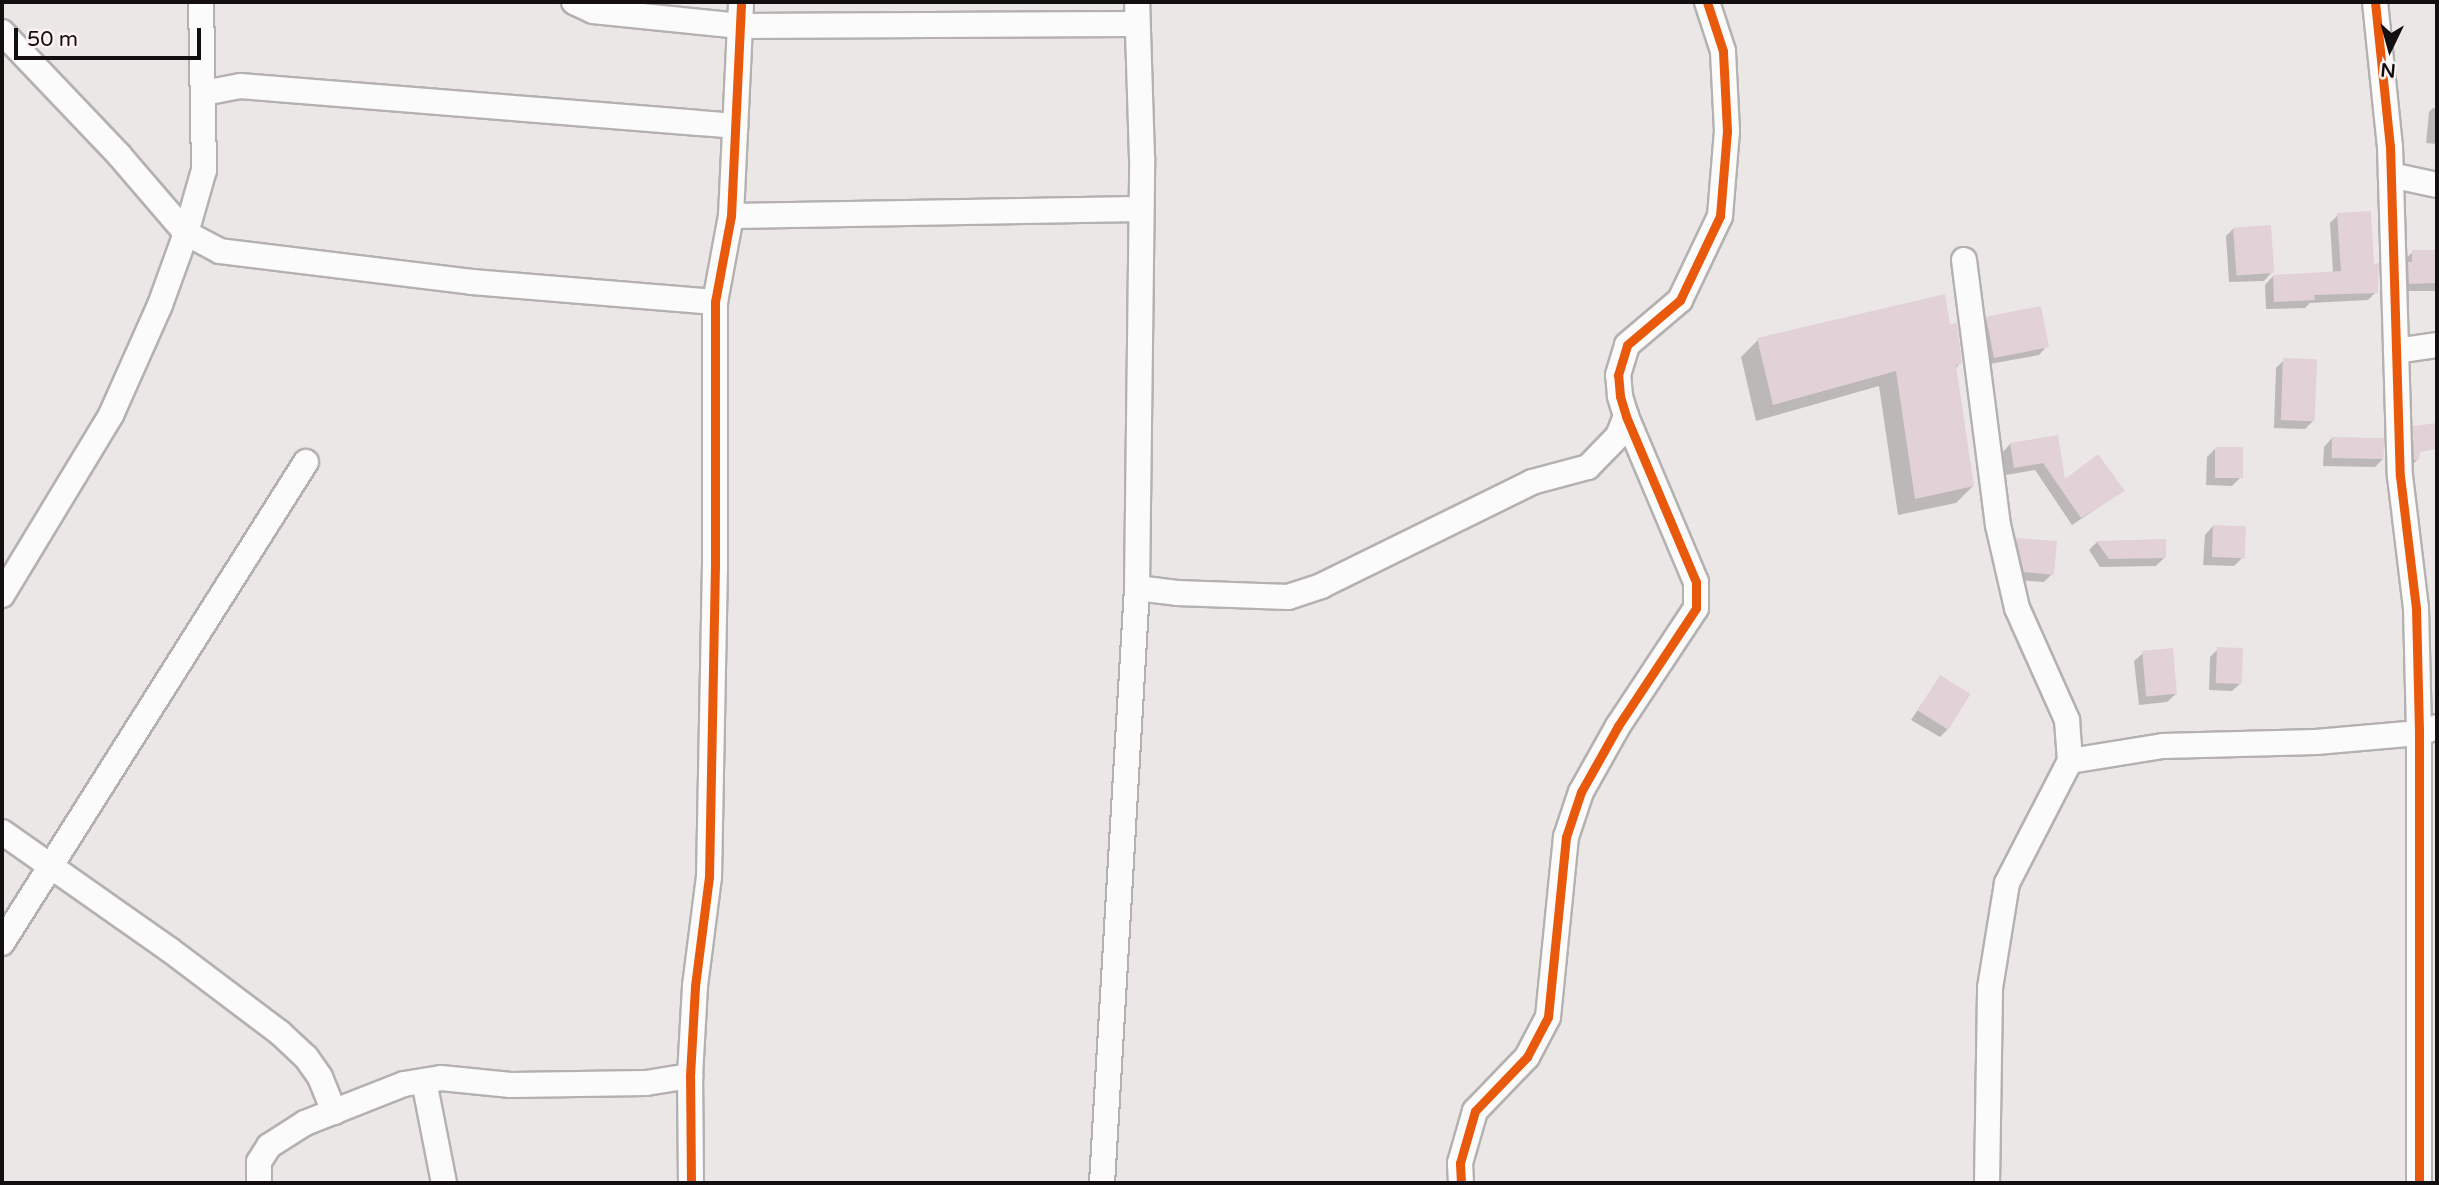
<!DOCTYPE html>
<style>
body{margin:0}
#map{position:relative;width:2439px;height:1185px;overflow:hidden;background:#ece7e7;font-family:"Varela Round",sans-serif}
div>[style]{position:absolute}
.shadow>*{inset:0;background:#0003}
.building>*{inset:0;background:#e2d2d7;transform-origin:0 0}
.roads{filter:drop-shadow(2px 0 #b5b1b1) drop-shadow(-2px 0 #b5b1b1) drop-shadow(0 2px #b5b1b1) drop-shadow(0 -2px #b5b1b1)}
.street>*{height:24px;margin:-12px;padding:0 12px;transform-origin:12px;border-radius:12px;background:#fcfbfb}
.cycleway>*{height:9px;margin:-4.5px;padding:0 4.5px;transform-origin:4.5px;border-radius:4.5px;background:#e8590c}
span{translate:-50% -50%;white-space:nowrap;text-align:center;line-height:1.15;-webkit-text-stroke:5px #fcf2f3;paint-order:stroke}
.frame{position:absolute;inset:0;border:4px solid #130f10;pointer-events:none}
.north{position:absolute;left:2355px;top:14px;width:70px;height:70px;-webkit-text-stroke:5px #fcf2f3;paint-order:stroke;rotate:185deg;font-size:19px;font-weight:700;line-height:28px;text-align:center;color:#130f10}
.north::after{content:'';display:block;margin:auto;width:24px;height:32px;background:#130f10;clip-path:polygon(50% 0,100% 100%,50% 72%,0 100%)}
.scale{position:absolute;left:14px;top:28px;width:187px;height:32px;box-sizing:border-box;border:4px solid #130f10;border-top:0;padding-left:9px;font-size:21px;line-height:24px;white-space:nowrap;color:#130f10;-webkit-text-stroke:5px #fcf2f3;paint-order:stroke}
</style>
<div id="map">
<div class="shadow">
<i style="clip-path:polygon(2433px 108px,2437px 109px,2437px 144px,2426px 143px,2429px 112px)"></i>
<i style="clip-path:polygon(2338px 215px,2376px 292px,2368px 300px,2310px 303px,2305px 308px,2266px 309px,2265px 285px,2273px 276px,2333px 273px,2330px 223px)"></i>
<i style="clip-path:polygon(2234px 228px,2272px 272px,2264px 281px,2229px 282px,2226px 236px)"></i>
<i style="clip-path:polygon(2413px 252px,2437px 252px,2437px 291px,2401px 291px,2404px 260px)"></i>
<i style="clip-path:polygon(1987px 319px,2047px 346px,2039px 355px,1984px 365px,1979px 327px)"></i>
<i style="clip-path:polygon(1948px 326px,1960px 363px,1955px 369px,1973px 486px,1956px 503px,1898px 515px,1879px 386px,1756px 421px,1741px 357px,1758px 340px)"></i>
<i style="clip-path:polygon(2284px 360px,2314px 420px,2305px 429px,2274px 428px,2276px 368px)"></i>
<i style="clip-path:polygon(2056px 437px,2063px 482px,2123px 491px,2072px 525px,2035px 470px,2006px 475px,2002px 453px,2010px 444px)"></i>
<i style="clip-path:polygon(2332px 438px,2383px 459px,2375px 467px,2323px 466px,2324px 447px)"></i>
<i style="clip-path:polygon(2414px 440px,2418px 459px,2409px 468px,2406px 449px)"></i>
<i style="clip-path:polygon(2216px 448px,2240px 478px,2232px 486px,2206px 485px,2207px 457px)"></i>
<i style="clip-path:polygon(2213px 526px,2242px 558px,2234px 566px,2203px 565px,2205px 535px)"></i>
<i style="clip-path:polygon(2017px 540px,2052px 574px,2044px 582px,2016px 580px,2009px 548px)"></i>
<i style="clip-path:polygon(2164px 541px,2165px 557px,2156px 566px,2100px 567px,2089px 550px,2097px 542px)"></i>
<i style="clip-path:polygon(2218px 649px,2241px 683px,2232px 691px,2209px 690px,2210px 657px)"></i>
<i style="clip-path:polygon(2143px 653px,2176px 694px,2167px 702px,2139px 705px,2134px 661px)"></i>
<i style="clip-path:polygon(1940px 677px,1948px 729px,1940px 737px,1911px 720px)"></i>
</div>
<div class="building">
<i style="clip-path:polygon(2371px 211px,2374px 264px,2379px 263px,2378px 293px,2314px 295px,2315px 300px,2274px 302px,2273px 275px,2341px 271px,2337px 213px)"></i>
<i style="left:2271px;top:225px;width:48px;height:38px;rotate:86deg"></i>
<i style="clip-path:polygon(2412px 250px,2436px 250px,2436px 283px,2409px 284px,2408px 262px,2412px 262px)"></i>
<i style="clip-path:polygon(1945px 294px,1950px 324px,1957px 323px,1962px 364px,1956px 365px,1974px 486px,1915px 499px,1896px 371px,1773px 405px,1757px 338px)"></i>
<i style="left:2041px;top:306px;width:42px;height:56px;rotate:79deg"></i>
<i style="left:2283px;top:358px;width:34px;height:62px;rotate:2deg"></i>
<i style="clip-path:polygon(2437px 423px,2437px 449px,2420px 452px,2419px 460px,2414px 460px,2413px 426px)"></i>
<i style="clip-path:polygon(2058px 435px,2065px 479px,2098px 454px,2125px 491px,2081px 518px,2043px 463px,2014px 468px,2010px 443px)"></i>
<i style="left:2332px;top:437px;width:52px;height:21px;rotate:1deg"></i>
<i style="left:2215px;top:447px;width:28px;height:31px"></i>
<i style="left:2213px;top:525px;width:33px;height:32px;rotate:2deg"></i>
<i style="clip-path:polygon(2016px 538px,2057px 541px,2054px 575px,2024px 572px)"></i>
<i style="clip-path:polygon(2166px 539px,2166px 558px,2109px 559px,2096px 541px)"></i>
<i style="left:2217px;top:647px;width:26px;height:36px;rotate:2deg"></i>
<i style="left:2173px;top:648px;width:46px;height:31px;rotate:85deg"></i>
<i style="left:1940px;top:675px;width:36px;height:42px;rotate:32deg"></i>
</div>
<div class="roads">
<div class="street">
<i style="left:574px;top:2px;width:21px;rotate:25deg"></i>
<i style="left:593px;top:11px;width:148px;rotate:5.8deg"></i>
<i style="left:740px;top:26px;width:396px;rotate:-0.3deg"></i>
<i style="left:2375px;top:2px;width:145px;rotate:84.1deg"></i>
<i style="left:2390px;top:146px;width:330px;rotate:88.3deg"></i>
<i style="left:2400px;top:476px;width:133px;rotate:83.1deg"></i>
<i style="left:2416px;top:608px;width:125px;rotate:88.6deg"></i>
<i style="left:2419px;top:733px;width:450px;rotate:90deg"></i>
<i style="left:2px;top:32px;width:170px;rotate:46.4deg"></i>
<i style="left:119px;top:155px;width:103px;rotate:49.3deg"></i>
<i style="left:186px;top:233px;width:38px;rotate:28deg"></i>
<i style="left:220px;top:251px;width:254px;rotate:7deg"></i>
<i style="left:472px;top:282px;width:244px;rotate:4.7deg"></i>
<i style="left:204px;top:93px;width:37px;rotate:-11deg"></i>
<i style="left:240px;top:86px;width:497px;rotate:4.6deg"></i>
<i style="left:2391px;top:175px;width:47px;rotate:12.3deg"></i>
<i style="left:731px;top:216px;width:410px;rotate:-1deg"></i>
<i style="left:1964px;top:260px;width:267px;rotate:82.7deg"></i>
<i style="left:1998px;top:525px;width:85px;rotate:77.1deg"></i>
<i style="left:2017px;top:608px;width:123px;rotate:65.9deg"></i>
<i style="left:2067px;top:720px;width:41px;rotate:85.8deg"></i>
<i style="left:2070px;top:761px;width:94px;rotate:-9.2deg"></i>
<i style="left:2163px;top:746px;width:153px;rotate:-1.5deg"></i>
<i style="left:2316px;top:742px;width:103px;rotate:-5deg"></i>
<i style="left:2419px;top:733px;width:19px;rotate:-18deg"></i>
<i style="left:2396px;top:351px;width:41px;rotate:-8.3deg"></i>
<i style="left:1137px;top:588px;width:40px;rotate:7.1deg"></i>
<i style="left:1177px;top:593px;width:111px;rotate:2.1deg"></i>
<i style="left:1288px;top:597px;width:35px;rotate:-18deg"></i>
<i style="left:1321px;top:586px;width:235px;rotate:-26.2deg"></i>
<i style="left:1532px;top:482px;width:58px;rotate:-15deg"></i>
<i style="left:1588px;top:467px;width:43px;rotate:-45.9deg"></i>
<i style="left:1618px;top:436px;width:22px;rotate:-68deg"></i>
<i style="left:2px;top:595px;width:210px;rotate:-58.8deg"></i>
<i style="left:111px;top:415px;width:120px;rotate:-66deg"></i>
<i style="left:160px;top:305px;width:77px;rotate:-70.1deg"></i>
<i style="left:186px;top:233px;width:66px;rotate:-74.1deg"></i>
<i style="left:204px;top:170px;width:168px;rotate:-91deg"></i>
<i style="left:2px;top:832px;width:205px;rotate:35.1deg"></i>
<i style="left:170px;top:950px;width:138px;rotate:37deg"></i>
<i style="left:280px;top:1033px;width:35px;rotate:43deg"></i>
<i style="left:306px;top:1057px;width:24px;rotate:55deg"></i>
<i style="left:320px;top:1077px;width:38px;rotate:68deg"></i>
<i style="left:2px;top:943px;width:569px;rotate:-57.71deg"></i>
<i style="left:424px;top:1081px;width:104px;rotate:78.9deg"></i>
<i style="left:259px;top:1183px;width:21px;rotate:-90deg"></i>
<i style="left:259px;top:1162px;width:19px;rotate:-58deg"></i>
<i style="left:269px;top:1146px;width:43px;rotate:-32.6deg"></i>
<i style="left:305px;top:1123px;width:106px;rotate:-21.5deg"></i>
<i style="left:404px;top:1084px;width:37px;rotate:-9deg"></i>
<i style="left:441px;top:1078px;width:70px;rotate:5.7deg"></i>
<i style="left:511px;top:1085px;width:135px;rotate:-0.8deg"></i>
<i style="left:646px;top:1083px;width:45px;rotate:-9deg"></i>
<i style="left:691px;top:1183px;width:107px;rotate:-90.5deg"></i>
<i style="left:690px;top:1076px;width:90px;rotate:-86.8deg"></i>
<i style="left:695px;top:986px;width:110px;rotate:-82.7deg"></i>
<i style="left:709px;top:877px;width:311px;rotate:-88.9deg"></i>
<i style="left:715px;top:566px;width:264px;rotate:-90deg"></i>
<i style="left:715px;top:302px;width:87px;rotate:-79.5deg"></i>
<i style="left:731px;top:216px;width:214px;rotate:-87.3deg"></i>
<i style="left:1102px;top:1183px;width:596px;rotate:-86.63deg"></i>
<i style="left:1137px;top:588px;width:430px;rotate:-89.3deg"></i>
<i style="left:1142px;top:158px;width:156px;rotate:-91.8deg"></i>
<i style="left:1461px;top:1183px;width:20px;rotate:-93deg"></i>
<i style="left:1460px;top:1163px;width:54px;rotate:-73.9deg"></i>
<i style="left:1475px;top:1111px;width:75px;rotate:-46.1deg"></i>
<i style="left:1527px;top:1057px;width:45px;rotate:-62.3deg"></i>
<i style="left:1548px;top:1017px;width:181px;rotate:-84.3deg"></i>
<i style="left:1566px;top:837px;width:47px;rotate:-71.6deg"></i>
<i style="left:1581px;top:792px;width:76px;rotate:-60.7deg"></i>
<i style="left:1618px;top:726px;width:141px;rotate:-56.5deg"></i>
<i style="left:1696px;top:608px;width:26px;rotate:-90deg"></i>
<i style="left:1696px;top:582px;width:180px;rotate:-112.9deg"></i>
<i style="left:1626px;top:416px;width:21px;rotate:-107deg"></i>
<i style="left:1620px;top:396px;width:21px;rotate:-95deg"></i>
<i style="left:1618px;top:375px;width:31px;rotate:-73deg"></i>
<i style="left:1627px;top:345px;width:70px;rotate:-40.3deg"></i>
<i style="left:1680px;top:300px;width:93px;rotate:-64.5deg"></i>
<i style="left:1720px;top:216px;width:85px;rotate:-85.3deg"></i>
<i style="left:1727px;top:131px;width:80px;rotate:-92.9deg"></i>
<i style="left:1723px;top:51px;width:52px;rotate:-108.1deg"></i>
<i style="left:1987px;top:1183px;width:195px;rotate:-89.1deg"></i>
<i style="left:1990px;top:988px;width:106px;rotate:-80.8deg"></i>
<i style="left:2007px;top:883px;width:137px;rotate:-62.7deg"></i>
</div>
</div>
<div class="cycleway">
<i style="left:2375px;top:2px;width:145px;rotate:84.1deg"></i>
<i style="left:2390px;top:146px;width:330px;rotate:88.3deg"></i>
<i style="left:2400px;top:476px;width:133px;rotate:83.1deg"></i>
<i style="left:2416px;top:608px;width:125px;rotate:88.6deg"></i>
<i style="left:2419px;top:733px;width:450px;rotate:90deg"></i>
<i style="left:691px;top:1183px;width:107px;rotate:-90.5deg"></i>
<i style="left:690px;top:1076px;width:90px;rotate:-86.8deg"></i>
<i style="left:695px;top:986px;width:110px;rotate:-82.7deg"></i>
<i style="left:709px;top:877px;width:311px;rotate:-88.9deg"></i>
<i style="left:715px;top:566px;width:264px;rotate:-90deg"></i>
<i style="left:715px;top:302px;width:87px;rotate:-79.5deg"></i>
<i style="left:731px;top:216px;width:214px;rotate:-87.3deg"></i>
<i style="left:1461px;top:1183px;width:20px;rotate:-93deg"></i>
<i style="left:1460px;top:1163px;width:54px;rotate:-73.9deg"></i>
<i style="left:1475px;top:1111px;width:75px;rotate:-46.1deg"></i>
<i style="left:1527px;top:1057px;width:45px;rotate:-62.3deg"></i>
<i style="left:1548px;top:1017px;width:181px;rotate:-84.3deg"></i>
<i style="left:1566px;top:837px;width:47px;rotate:-71.6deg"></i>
<i style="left:1581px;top:792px;width:76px;rotate:-60.7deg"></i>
<i style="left:1618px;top:726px;width:141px;rotate:-56.5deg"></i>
<i style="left:1696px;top:608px;width:26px;rotate:-90deg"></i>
<i style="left:1696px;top:582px;width:180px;rotate:-112.9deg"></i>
<i style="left:1626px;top:416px;width:21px;rotate:-107deg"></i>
<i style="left:1620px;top:396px;width:21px;rotate:-95deg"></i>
<i style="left:1618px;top:375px;width:31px;rotate:-73deg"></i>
<i style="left:1627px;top:345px;width:70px;rotate:-40.3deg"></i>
<i style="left:1680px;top:300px;width:93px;rotate:-64.5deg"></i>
<i style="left:1720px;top:216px;width:85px;rotate:-85.3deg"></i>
<i style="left:1727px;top:131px;width:80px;rotate:-92.9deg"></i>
<i style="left:1723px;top:51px;width:52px;rotate:-108.1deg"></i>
</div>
<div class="frame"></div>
<div class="north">N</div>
<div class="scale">50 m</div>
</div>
